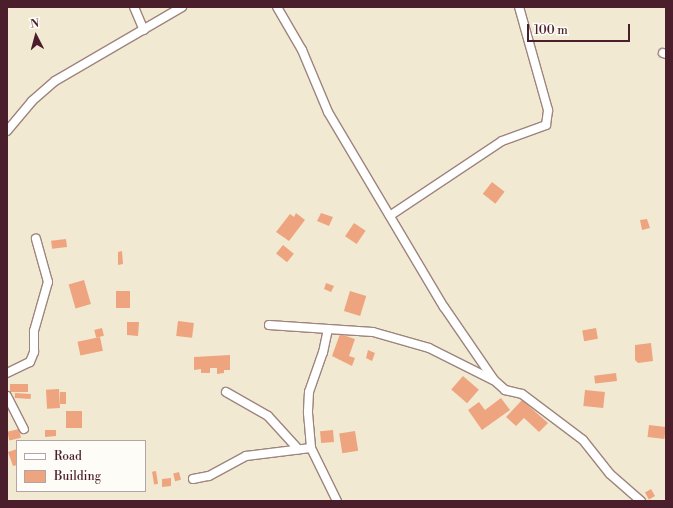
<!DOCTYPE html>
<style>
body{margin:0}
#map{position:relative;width:673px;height:508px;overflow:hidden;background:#f2e9d2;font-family:"Libre Bodoni",serif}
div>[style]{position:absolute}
.building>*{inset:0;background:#eea47f;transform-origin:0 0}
.roads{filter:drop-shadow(1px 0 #9e847e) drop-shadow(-1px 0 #9e847e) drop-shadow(0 1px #9e847e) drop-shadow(0 -1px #9e847e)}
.street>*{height:8px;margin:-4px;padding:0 4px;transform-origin:4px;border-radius:4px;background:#fff}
span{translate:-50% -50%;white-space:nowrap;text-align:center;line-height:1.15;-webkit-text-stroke:4px #fdfcf7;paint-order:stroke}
.frame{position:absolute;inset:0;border:8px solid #4a1f2b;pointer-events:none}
.legend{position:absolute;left:16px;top:440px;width:130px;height:52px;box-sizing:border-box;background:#fdfcf7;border:1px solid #b5a4a5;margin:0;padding:5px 7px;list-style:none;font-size:12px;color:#4a1f2b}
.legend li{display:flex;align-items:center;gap:8px;height:20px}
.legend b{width:20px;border:1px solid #b5a4a5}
.north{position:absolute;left:16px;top:16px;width:40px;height:40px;-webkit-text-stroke:3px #fdfcf7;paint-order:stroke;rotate:354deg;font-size:11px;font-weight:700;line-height:16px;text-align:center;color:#4a1f2b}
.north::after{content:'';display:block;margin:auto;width:14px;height:18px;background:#4a1f2b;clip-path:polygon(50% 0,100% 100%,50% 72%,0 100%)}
.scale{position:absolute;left:527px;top:24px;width:103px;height:18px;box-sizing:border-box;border:2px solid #4a1f2b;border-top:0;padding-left:5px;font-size:12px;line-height:14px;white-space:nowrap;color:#4a1f2b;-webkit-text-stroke:3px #fdfcf7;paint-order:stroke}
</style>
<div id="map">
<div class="building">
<i style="left:492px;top:182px;width:16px;height:15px;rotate:38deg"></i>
<i style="clip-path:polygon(296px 213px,305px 220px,289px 241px,276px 232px,290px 214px,294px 217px)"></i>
<i style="clip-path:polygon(321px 213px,333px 217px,329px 226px,317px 221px)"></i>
<i style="clip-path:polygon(647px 219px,650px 228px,642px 230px,640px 220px)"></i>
<i style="left:354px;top:223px;width:14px;height:16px;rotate:34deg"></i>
<i style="left:66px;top:239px;width:8px;height:15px;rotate:83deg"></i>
<i style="left:283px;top:245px;width:14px;height:11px;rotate:39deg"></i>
<i style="clip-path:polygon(122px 251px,123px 264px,118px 265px,118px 252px)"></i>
<i style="left:84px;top:280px;width:25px;height:16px;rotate:74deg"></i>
<i style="clip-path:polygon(326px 283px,334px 286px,331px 292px,324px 289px)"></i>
<i style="left:116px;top:291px;width:14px;height:17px"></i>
<i style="left:350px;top:291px;width:17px;height:21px;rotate:17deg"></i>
<i style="left:178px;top:321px;width:16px;height:15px;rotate:7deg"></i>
<i style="clip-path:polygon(127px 322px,139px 322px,138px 336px,127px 335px)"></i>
<i style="left:102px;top:328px;width:8px;height:8px;rotate:76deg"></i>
<i style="left:596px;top:328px;width:11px;height:14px;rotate:80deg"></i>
<i style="clip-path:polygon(340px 334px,355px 339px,349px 356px,355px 358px,352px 366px,332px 356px)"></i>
<i style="left:100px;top:337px;width:14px;height:23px;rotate:78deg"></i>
<i style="clip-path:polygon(651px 343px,653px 361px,638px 363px,635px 360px,635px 345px)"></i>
<i style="clip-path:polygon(368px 350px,375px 353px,372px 361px,366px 358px)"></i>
<i style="clip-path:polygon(230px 355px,230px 370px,224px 370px,224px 373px,217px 374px,217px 368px,210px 368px,210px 373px,201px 373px,201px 369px,194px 370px,194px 357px)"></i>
<i style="left:616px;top:373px;width:8px;height:22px;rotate:83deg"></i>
<i style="left:463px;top:376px;width:21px;height:18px;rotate:41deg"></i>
<i style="left:28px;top:384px;width:8px;height:18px;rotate:90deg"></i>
<i style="left:59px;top:389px;width:19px;height:13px;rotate:87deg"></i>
<i style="left:585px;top:390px;width:20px;height:16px;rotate:6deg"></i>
<i style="left:60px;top:392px;width:6px;height:12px"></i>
<i style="left:15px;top:393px;width:16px;height:5px;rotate:4deg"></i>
<i style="clip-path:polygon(501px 398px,510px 410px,482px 430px,468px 410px,479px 402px,485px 410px)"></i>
<i style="clip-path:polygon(522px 400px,548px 423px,539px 432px,524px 418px,516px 426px,506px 417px)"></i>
<i style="left:66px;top:411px;width:16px;height:17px"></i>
<i style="left:649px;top:425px;width:17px;height:12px;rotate:7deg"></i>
<i style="left:19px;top:429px;width:9px;height:12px;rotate:77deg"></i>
<i style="clip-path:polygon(45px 430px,56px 430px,56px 436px,45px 437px)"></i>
<i style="left:333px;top:430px;width:12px;height:13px;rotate:85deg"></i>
<i style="left:355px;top:431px;width:20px;height:16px;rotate:81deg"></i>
<i style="clip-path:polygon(17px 449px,17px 465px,13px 466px,8px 452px)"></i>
<i style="left:156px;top:471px;width:13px;height:4px;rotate:81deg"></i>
<i style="left:179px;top:472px;width:8px;height:6px;rotate:76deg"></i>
<i style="clip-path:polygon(171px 478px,171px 486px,162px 487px,162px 479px)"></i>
<i style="left:651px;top:489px;width:8px;height:7px;rotate:60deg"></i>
</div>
<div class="roads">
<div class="street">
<i style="left:134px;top:7px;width:25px;rotate:67deg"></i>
<i style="left:277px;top:7px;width:50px;rotate:59.8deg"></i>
<i style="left:302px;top:50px;width:67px;rotate:67.2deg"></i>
<i style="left:328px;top:112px;width:227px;rotate:59.3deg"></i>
<i style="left:444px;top:307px;width:88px;rotate:55.6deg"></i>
<i style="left:494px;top:380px;width:15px;rotate:42deg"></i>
<i style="left:505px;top:390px;width:17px;rotate:13deg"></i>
<i style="left:522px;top:394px;width:76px;rotate:37deg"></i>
<i style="left:583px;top:440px;width:43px;rotate:51.5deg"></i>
<i style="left:610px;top:474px;width:41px;rotate:41.1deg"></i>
<i style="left:663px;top:53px;width:3px;rotate:18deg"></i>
<i style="left:7px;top:131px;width:39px;rotate:-50deg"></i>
<i style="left:32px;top:101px;width:30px;rotate:-41deg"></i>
<i style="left:55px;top:81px;width:147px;rotate:-30.2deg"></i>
<i style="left:391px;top:215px;width:133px;rotate:-33.7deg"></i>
<i style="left:502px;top:141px;width:47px;rotate:-20deg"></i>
<i style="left:546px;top:125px;width:15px;rotate:-82deg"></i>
<i style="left:548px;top:110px;width:107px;rotate:-105.7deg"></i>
<i style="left:269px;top:325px;width:104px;rotate:3.9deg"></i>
<i style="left:373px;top:332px;width:58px;rotate:15.9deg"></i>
<i style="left:429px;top:348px;width:72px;rotate:26.6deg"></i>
<i style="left:328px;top:329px;width:24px;rotate:102deg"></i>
<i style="left:323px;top:352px;width:42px;rotate:109.3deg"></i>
<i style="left:309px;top:392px;width:21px;rotate:93deg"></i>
<i style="left:308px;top:413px;width:35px;rotate:85deg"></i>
<i style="left:311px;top:448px;width:59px;rotate:63.9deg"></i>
<i style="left:7px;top:373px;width:25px;rotate:-26deg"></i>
<i style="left:30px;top:362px;width:11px;rotate:-68deg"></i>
<i style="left:34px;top:352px;width:21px;rotate:-90deg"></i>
<i style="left:34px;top:331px;width:51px;rotate:-74.1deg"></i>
<i style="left:48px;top:282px;width:45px;rotate:-105.6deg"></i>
<i style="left:226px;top:392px;width:48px;rotate:29.7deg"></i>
<i style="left:268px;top:416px;width:45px;rotate:47.7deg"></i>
<i style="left:7px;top:396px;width:37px;rotate:63deg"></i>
<i style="left:193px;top:479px;width:16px;rotate:-11deg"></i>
<i style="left:209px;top:476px;width:42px;rotate:-28.4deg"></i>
<i style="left:246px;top:456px;width:65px;rotate:-7deg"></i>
</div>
</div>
<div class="frame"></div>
<ul class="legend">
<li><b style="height:5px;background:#fff"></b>Road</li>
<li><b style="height:11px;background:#eea47f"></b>Building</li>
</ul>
<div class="north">N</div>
<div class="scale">100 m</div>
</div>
